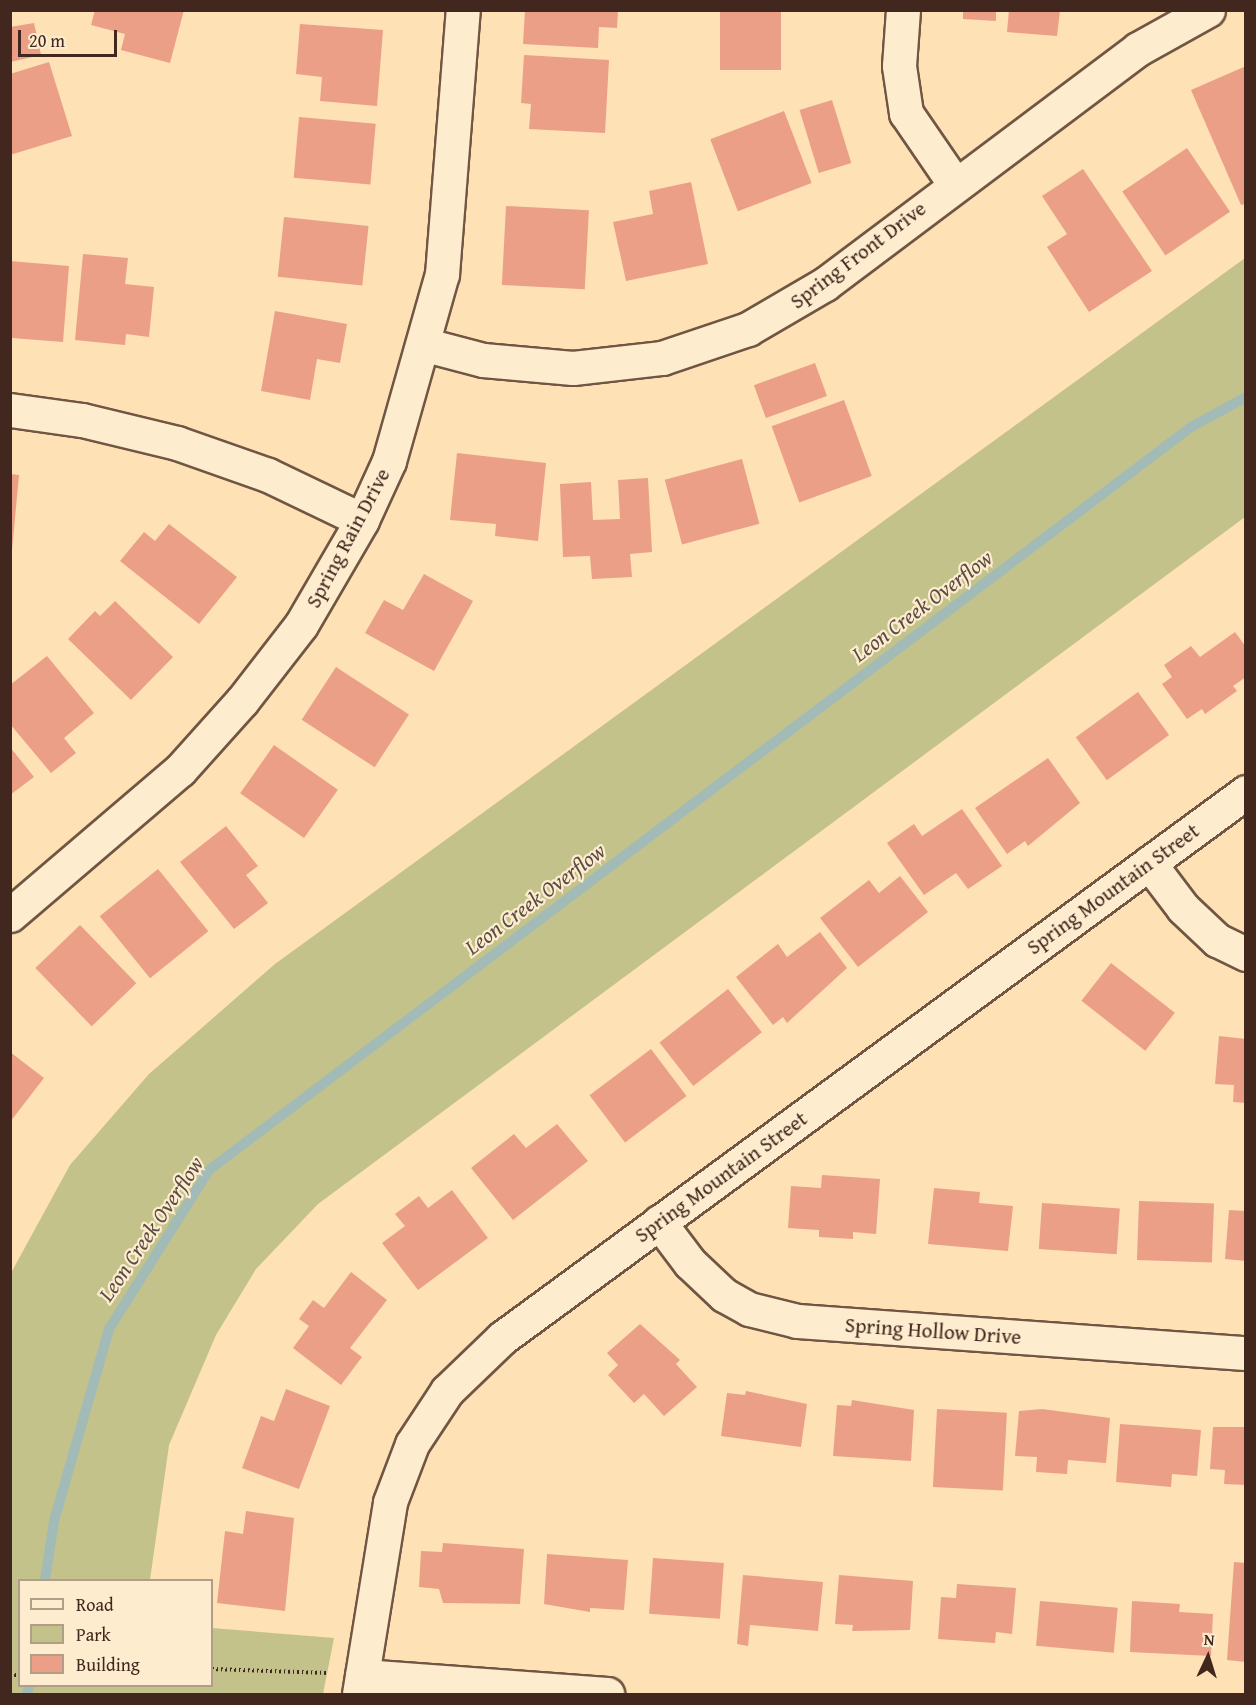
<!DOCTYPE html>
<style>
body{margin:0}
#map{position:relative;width:1256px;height:1705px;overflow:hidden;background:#fee1b5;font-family:"Gentium Book Plus",serif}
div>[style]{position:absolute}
.green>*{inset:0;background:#c3c28b}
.stream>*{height:10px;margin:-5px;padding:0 5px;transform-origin:5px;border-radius:5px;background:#a3bbb7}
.building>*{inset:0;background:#eb9f87;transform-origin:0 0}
.path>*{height:4px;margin-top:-2px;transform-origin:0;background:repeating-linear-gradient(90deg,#41271d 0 1.5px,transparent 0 4.5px)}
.roads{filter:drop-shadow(2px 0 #705643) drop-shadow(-2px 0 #705643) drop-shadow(0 2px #705643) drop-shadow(0 -2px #705643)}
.minor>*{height:33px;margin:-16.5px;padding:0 16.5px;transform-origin:16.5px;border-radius:16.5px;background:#feeccf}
span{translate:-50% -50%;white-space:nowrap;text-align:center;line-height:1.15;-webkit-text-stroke:4.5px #feeccf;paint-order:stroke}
.street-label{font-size:21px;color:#41271d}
.water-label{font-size:22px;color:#5a4c44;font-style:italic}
.frame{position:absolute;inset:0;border:12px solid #41271d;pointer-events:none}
.legend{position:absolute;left:18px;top:1579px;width:195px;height:108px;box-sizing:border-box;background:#feeccf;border:2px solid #b29d88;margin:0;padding:8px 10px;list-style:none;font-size:18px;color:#41271d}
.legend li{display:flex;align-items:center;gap:12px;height:30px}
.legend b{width:30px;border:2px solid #b29d88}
.north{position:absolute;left:1178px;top:1627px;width:60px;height:60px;-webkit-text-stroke:4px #feeccf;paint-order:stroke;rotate:4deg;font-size:16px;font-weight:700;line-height:24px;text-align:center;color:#41271d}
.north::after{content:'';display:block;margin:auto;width:21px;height:27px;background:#41271d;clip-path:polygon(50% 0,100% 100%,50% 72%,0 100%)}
.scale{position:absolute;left:18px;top:30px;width:99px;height:27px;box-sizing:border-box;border:3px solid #41271d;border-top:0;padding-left:8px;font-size:18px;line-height:21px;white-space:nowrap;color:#41271d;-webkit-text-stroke:4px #feeccf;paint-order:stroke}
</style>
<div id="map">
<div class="green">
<i style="clip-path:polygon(1245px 258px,1245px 517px,318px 1204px,256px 1269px,216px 1335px,169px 1445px,150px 1580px,20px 1580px,20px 1686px,212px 1686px,212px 1628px,334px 1638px,323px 1694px,11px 1694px,11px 1273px,70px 1165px,149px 1074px,275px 964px)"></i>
</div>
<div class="stream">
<i style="left:45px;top:1580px;width:60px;rotate:-81.3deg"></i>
<i style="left:54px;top:1521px;width:200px;rotate:-74deg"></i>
<i style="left:109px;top:1329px;width:188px;rotate:-57.8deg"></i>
<i style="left:209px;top:1170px;width:1231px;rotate:-37.11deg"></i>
<i style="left:1191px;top:427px;width:63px;rotate:-28.6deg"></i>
<i style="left:27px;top:1694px;width:8px;rotate:-76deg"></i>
</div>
<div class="building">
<i style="clip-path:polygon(95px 10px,184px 10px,170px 63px,121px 50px,125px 34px,91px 25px)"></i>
<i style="clip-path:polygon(525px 10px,618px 10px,617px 28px,599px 27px,598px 48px,523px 44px)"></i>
<i style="left:720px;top:10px;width:61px;height:60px"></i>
<i style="clip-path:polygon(963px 10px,996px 10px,996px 21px,963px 19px)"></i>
<i style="clip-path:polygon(1009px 10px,1060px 10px,1057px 36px,1007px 32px)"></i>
<i style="clip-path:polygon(34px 23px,41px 55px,10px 62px,10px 27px)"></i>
<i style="clip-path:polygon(300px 24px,383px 30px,377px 106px,320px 101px,322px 77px,296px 74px)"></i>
<i style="clip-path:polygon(524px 55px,609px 60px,605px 133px,529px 129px,531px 104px,521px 103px)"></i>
<i style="clip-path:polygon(49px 62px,72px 136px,10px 155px,10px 74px)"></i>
<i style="clip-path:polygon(1246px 66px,1246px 204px,1241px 205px,1191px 90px)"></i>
<i style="left:832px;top:100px;width:66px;height:34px;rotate:73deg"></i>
<i style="left:784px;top:111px;width:77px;height:79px;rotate:69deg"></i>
<i style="left:299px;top:117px;width:77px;height:61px;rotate:5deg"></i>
<i style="left:1187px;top:148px;width:77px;height:78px;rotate:56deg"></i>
<i style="clip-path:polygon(1083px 169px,1152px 271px,1089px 312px,1047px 247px,1067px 234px,1042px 196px)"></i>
<i style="clip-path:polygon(691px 182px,708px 264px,626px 281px,613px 222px,653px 214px,649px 191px)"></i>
<i style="left:506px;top:206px;width:83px;height:79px;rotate:3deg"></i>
<i style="left:284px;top:217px;width:85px;height:60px;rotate:6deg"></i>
<i style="clip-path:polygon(83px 254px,128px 258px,125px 284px,154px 287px,149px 337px,126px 334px,125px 345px,75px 340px)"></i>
<i style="clip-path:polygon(10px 261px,69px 266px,63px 342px,12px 338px)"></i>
<i style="clip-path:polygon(275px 311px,347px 324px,340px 363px,317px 359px,310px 400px,261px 391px)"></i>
<i style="left:815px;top:363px;width:35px;height:65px;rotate:70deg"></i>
<i style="left:844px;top:400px;width:81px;height:77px;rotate:70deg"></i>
<i style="clip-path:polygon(457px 453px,546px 463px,538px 541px,495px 536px,496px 524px,450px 520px)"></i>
<i style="left:742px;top:459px;width:67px;height:80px;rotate:75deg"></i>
<i style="clip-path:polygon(10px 474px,19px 475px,12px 550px,10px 550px)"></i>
<i style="clip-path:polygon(648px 478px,652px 552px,630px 554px,632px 577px,592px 579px,590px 556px,563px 557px,560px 484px,591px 482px,593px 520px,620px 519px,618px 480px)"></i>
<i style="clip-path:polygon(169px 524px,237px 577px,199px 624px,120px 561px,144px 532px,155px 541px)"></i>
<i style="clip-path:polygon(424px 574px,473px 601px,434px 671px,365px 633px,384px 600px,403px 610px)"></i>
<i style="clip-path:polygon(115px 601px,173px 657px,131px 700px,68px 639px,95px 611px,100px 616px)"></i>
<i style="clip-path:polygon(1235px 632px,1246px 647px,1246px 677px,1233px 686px,1237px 691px,1205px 714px,1202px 709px,1187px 719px,1162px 684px,1172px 677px,1164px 665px,1191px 646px,1200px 657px)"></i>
<i style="clip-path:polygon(47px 656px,94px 713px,64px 738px,76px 753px,51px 773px,10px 724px,10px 685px)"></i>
<i style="left:336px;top:667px;width:87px;height:63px;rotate:33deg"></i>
<i style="left:1138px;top:692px;width:53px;height:77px;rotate:54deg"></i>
<i style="left:274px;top:745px;width:78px;height:59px;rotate:35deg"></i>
<i style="clip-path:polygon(10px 747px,34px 777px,10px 795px)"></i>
<i style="clip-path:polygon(1048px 758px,1080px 803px,1028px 846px,1025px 841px,1007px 854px,975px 808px)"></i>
<i style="clip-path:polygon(962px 809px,1002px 866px,968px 889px,956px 873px,924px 895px,887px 843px,914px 824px,922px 836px)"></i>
<i style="clip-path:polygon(226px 826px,258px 866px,246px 875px,268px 903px,234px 929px,180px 862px)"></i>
<i style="left:158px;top:869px;width:80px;height:75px;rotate:51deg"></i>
<i style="clip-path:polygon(900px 876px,928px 912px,858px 967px,820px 918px,869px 880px,879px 893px)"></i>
<i style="left:80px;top:925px;width:81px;height:62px;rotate:46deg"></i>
<i style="clip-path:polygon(820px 932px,847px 968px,787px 1023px,783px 1017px,773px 1025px,736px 977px,778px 944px,787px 957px)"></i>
<i style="left:1111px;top:963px;width:81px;height:48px;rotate:38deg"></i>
<i style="left:728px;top:989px;width:55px;height:87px;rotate:52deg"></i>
<i style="clip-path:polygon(1219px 1036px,1246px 1039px,1246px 1103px,1233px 1102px,1234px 1085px,1215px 1084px)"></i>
<i style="left:651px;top:1049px;width:59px;height:77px;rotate:53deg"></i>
<i style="clip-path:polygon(10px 1052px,44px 1078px,10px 1122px)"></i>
<i style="clip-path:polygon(557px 1124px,588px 1161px,513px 1220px,471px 1168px,514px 1134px,526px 1148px)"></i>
<i style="clip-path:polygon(822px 1175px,880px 1179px,876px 1234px,853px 1232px,853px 1239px,819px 1237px,819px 1230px,788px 1228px,791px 1186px,821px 1188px)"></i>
<i style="clip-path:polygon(934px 1188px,980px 1192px,979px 1203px,1013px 1206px,1008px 1251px,928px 1244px)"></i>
<i style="clip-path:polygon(452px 1190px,488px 1238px,418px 1290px,382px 1243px,405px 1226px,395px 1214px,419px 1196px,428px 1208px)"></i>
<i style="left:1139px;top:1201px;width:75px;height:59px;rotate:2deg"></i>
<i style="left:1042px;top:1203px;width:78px;height:46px;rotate:4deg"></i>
<i style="clip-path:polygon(1229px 1210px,1246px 1211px,1246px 1261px,1225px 1259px)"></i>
<i style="clip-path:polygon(351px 1272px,387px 1300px,350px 1348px,362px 1357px,341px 1385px,293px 1348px,309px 1326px,299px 1319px,313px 1300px,324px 1308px)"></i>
<i style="clip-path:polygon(640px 1324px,680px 1360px,676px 1364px,697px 1387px,664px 1416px,644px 1394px,634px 1403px,608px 1375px,618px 1365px,607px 1353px)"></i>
<i style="clip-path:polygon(286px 1389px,330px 1406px,299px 1489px,242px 1468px,261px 1416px,274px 1421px)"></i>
<i style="clip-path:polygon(746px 1391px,807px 1404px,801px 1447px,721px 1436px,727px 1393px,745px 1395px)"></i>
<i style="clip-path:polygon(852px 1400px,914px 1410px,911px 1461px,833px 1456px,837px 1405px,851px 1406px)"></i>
<i style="left:937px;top:1409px;width:70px;height:78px;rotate:3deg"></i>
<i style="clip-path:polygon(1042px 1409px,1110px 1418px,1106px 1463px,1068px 1460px,1067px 1474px,1036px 1472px,1037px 1457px,1015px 1456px,1019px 1411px)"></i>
<i style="clip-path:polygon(1120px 1424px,1201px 1430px,1197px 1476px,1172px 1474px,1171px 1487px,1116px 1482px)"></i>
<i style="clip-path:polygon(1213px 1427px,1246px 1427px,1246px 1485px,1224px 1484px,1225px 1470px,1210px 1469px)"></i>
<i style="clip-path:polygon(246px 1511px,294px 1518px,285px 1611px,217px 1603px,225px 1531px,243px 1534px)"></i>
<i style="clip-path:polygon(443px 1543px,524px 1549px,520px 1604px,443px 1603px,439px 1589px,419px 1587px,421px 1551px,442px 1552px)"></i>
<i style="clip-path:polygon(547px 1554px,628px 1560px,624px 1610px,590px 1608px,590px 1612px,544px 1604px)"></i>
<i style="left:653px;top:1558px;width:71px;height:56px;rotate:4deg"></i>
<i style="clip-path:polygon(1234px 1562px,1246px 1563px,1246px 1662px,1227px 1660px)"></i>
<i style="clip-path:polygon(743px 1575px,823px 1582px,818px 1631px,750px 1625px,748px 1646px,737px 1644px)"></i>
<i style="clip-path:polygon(839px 1575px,913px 1581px,910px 1630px,852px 1631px,853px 1625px,835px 1624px)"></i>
<i style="clip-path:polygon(957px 1584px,1016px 1588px,1012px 1634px,996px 1632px,995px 1643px,938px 1639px,941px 1597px,956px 1598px)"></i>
<i style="left:1040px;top:1601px;width:78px;height:45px;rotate:5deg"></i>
<i style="clip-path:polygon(1132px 1601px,1180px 1604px,1179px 1612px,1213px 1614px,1211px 1656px,1130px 1652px)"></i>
</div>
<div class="path">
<i style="left:212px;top:1669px;width:116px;rotate:2deg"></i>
<i style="left:10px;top:1674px;width:10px;rotate:11deg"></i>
</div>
<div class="roads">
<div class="minor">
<i style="left:903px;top:10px;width:56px;rotate:94.1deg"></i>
<i style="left:899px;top:66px;width:48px;rotate:81.5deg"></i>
<i style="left:906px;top:113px;width:85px;rotate:55.6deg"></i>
<i style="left:426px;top:345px;width:59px;rotate:14.7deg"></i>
<i style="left:483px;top:360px;width:90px;rotate:5.1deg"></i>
<i style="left:573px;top:368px;width:90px;rotate:-6.4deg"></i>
<i style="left:662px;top:358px;width:91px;rotate:-18.6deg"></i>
<i style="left:748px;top:329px;width:89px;rotate:-30.3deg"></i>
<i style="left:825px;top:284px;width:391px;rotate:-36.9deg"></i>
<i style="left:1138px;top:49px;width:80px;rotate:-29.1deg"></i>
<i style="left:10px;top:410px;width:73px;rotate:7.9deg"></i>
<i style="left:82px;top:420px;width:98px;rotate:13.6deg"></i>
<i style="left:177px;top:443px;width:96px;rotate:19.4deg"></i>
<i style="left:268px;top:475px;width:104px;rotate:25.6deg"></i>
<i style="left:1149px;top:863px;width:56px;rotate:52.9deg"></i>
<i style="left:1183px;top:908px;width:47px;rotate:43.3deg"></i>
<i style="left:1217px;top:940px;width:32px;rotate:26deg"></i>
<i style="left:10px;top:915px;width:223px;rotate:-40.5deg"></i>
<i style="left:180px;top:770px;width:93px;rotate:-48.1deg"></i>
<i style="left:242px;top:701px;width:96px;rotate:-52.2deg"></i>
<i style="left:301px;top:625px;width:121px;rotate:-59.8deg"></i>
<i style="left:362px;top:520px;width:65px;rotate:-65.4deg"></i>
<i style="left:389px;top:461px;width:194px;rotate:-74.2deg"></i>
<i style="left:442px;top:274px;width:265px;rotate:-85.5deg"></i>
<i style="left:659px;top:1222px;width:51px;rotate:52.9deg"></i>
<i style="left:690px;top:1263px;width:47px;rotate:43.3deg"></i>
<i style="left:724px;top:1295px;width:29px;rotate:29deg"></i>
<i style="left:749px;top:1309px;width:49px;rotate:14deg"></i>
<i style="left:797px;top:1321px;width:450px;rotate:4.1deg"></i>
<i style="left:362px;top:1676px;width:246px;rotate:4.2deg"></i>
<i style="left:359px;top:1694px;width:194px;rotate:-80.8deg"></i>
<i style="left:390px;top:1502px;width:62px;rotate:-69.2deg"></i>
<i style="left:412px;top:1444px;width:64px;rotate:-56.6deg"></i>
<i style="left:447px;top:1391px;width:76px;rotate:-43.9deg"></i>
<i style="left:502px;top:1338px;width:923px;rotate:-36.27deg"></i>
</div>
</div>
<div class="street-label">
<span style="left:858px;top:255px;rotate:-37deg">Spring Front Drive</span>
<span style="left:348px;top:538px;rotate:-62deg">Spring Rain Drive</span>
<span style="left:1113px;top:889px;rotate:-36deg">Spring Mountain Street</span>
<span style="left:721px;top:1177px;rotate:-36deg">Spring Mountain Street</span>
<span style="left:933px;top:1331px;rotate:4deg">Spring Hollow Drive</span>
</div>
<div class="water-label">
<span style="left:922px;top:606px;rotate:-37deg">Leon Creek Overflow</span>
<span style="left:535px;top:899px;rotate:-37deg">Leon Creek Overflow</span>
<span style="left:151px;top:1229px;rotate:-56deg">Leon Creek Overflow</span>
</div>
<div class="frame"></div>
<ul class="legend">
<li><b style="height:8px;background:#feeccf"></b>Road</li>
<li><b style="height:16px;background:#c3c28b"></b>Park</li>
<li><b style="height:16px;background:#eb9f87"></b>Building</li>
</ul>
<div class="north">N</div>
<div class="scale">20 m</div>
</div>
